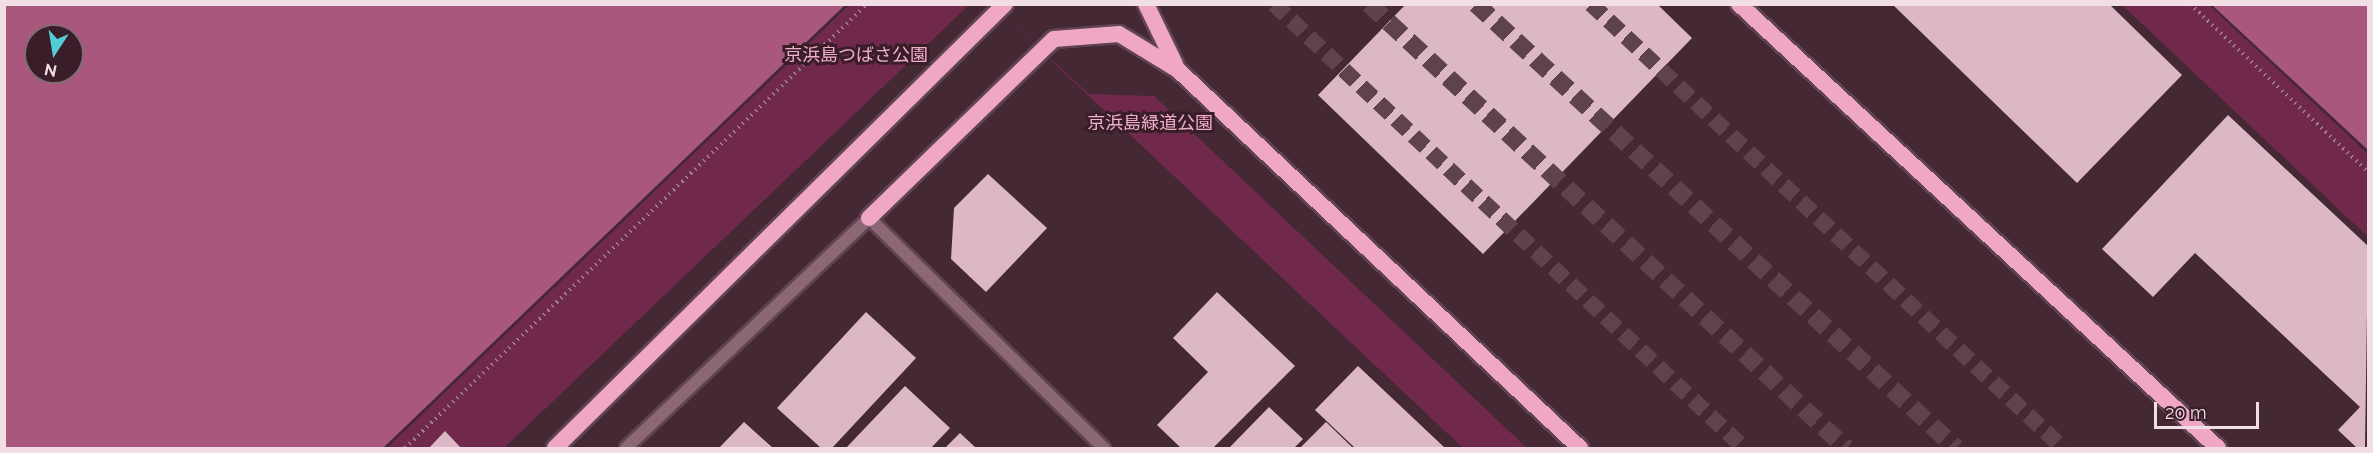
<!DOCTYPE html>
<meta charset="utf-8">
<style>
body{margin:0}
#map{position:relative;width:2373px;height:453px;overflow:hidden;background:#442834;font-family:Raleway,"Noto Sans JP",sans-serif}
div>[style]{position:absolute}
.green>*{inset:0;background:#70284b}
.water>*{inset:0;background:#a9577c}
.building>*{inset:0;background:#dcb7c6}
.trunk-tunnel>*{height:16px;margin-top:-8px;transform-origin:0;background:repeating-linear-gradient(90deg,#5e434f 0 16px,transparent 0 24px)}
.motorway-tunnel>*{height:18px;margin-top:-9px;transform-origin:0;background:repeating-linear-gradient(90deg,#5e434f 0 18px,transparent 0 27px)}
.path>*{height:4px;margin-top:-2px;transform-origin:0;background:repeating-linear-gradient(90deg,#9a838c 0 1.5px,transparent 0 6px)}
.roads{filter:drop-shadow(2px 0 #604550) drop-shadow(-2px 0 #604550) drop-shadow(0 2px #604550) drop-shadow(0 -2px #604550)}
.minor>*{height:12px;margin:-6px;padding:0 6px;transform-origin:6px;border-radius:6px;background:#8c6775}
.tertiary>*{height:12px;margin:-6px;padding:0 6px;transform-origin:6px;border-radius:6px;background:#8c6775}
.trunk>*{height:16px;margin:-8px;padding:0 8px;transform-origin:8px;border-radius:8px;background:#f0a6c5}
span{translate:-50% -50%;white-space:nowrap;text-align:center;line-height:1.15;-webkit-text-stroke:6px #391e2a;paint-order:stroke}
.park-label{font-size:18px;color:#f3aeca}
.frame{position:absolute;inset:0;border:6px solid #f2dfe6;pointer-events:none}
.north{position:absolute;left:24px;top:24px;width:60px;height:60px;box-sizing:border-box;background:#391e2a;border:2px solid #836b75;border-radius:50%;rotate:192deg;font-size:16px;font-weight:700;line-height:24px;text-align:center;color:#f2dfe6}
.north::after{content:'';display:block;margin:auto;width:21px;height:27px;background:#52ccd6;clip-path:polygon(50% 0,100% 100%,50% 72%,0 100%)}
.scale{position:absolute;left:2154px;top:402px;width:105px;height:27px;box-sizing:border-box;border:3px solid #f2dfe6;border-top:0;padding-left:8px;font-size:18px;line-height:21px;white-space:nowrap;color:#f2dfe6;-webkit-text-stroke:4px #391e2a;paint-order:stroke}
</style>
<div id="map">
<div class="green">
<i style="clip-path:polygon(849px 5px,969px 5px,504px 448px,387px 448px)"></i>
<i style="clip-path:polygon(992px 5px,1089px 94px,1154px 96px,1527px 448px,1463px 448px)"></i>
<i style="clip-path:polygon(2122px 5px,2209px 5px,2368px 154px,2368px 237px)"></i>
</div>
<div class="water">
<i style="clip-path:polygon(evenodd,4px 5px,5px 4px,845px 5px,383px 448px,5px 448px,4px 5px,36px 36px,72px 36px,72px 72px,36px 72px,36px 36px)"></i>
<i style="clip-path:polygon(2212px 5px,2368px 5px,2368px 150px)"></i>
</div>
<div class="building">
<i style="clip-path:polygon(1406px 4px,1657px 4px,1692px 38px,1483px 254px,1318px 95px)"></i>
<i style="clip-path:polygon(1892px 4px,2109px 4px,2182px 75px,2077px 183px)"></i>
<i style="clip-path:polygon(2228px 115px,2368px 246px,2365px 448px,2357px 448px,2338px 430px,2360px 407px,2195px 253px,2153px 297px,2102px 249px)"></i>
<i style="clip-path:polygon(988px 174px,1047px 228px,986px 292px,951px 259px,954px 208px)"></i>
<i style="clip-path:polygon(1217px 292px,1295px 366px,1213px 448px,1181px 448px,1157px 425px,1208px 372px,1173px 338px)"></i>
<i style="clip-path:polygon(866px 312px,916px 358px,832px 448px,821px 448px,777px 408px)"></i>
<i style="clip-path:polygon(1358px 366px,1445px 448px,1355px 448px,1315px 410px)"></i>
<i style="clip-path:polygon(905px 386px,950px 428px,931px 448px,846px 448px)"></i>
<i style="clip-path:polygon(1269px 407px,1303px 439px,1294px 448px,1229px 448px)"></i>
<i style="clip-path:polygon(744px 422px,773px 448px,719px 448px)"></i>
<i style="clip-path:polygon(1326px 422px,1353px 448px,1300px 448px)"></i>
<i style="clip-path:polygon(445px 431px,461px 448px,429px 448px)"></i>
<i style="clip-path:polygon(960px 433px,976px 448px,945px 448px)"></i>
</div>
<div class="trunk-tunnel">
<i style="left:1274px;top:4px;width:647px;rotate:43.37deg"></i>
<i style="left:1591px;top:4px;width:648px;rotate:43.25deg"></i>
</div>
<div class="motorway-tunnel">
<i style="left:1369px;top:4px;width:652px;rotate:42.95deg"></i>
<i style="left:1476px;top:4px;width:654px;rotate:42.77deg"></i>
</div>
<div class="path">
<i style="left:2190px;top:4px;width:245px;rotate:43.3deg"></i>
<i style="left:405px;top:448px;width:641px;rotate:-43.86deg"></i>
</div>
<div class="roads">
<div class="minor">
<i style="left:869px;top:218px;width:329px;rotate:44.4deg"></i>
</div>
<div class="tertiary">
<i style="left:626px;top:448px;width:335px;rotate:-43.4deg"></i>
</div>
<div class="trunk">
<i style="left:1146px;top:4px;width:67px;rotate:64.2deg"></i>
<i style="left:1739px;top:4px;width:653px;rotate:42.83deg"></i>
<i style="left:869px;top:218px;width:257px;rotate:-44.1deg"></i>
<i style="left:1054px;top:39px;width:65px;rotate:-4.4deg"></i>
<i style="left:1119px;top:34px;width:69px;rotate:31.4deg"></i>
<i style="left:1178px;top:70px;width:552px;rotate:43.24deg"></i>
<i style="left:555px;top:448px;width:632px;rotate:-44.62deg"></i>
</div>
</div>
<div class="park-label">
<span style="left:856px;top:55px">京浜島つばさ公園</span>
<span style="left:1150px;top:123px">京浜島緑道公園</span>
</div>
<div class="frame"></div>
<div class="north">N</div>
<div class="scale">20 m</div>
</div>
